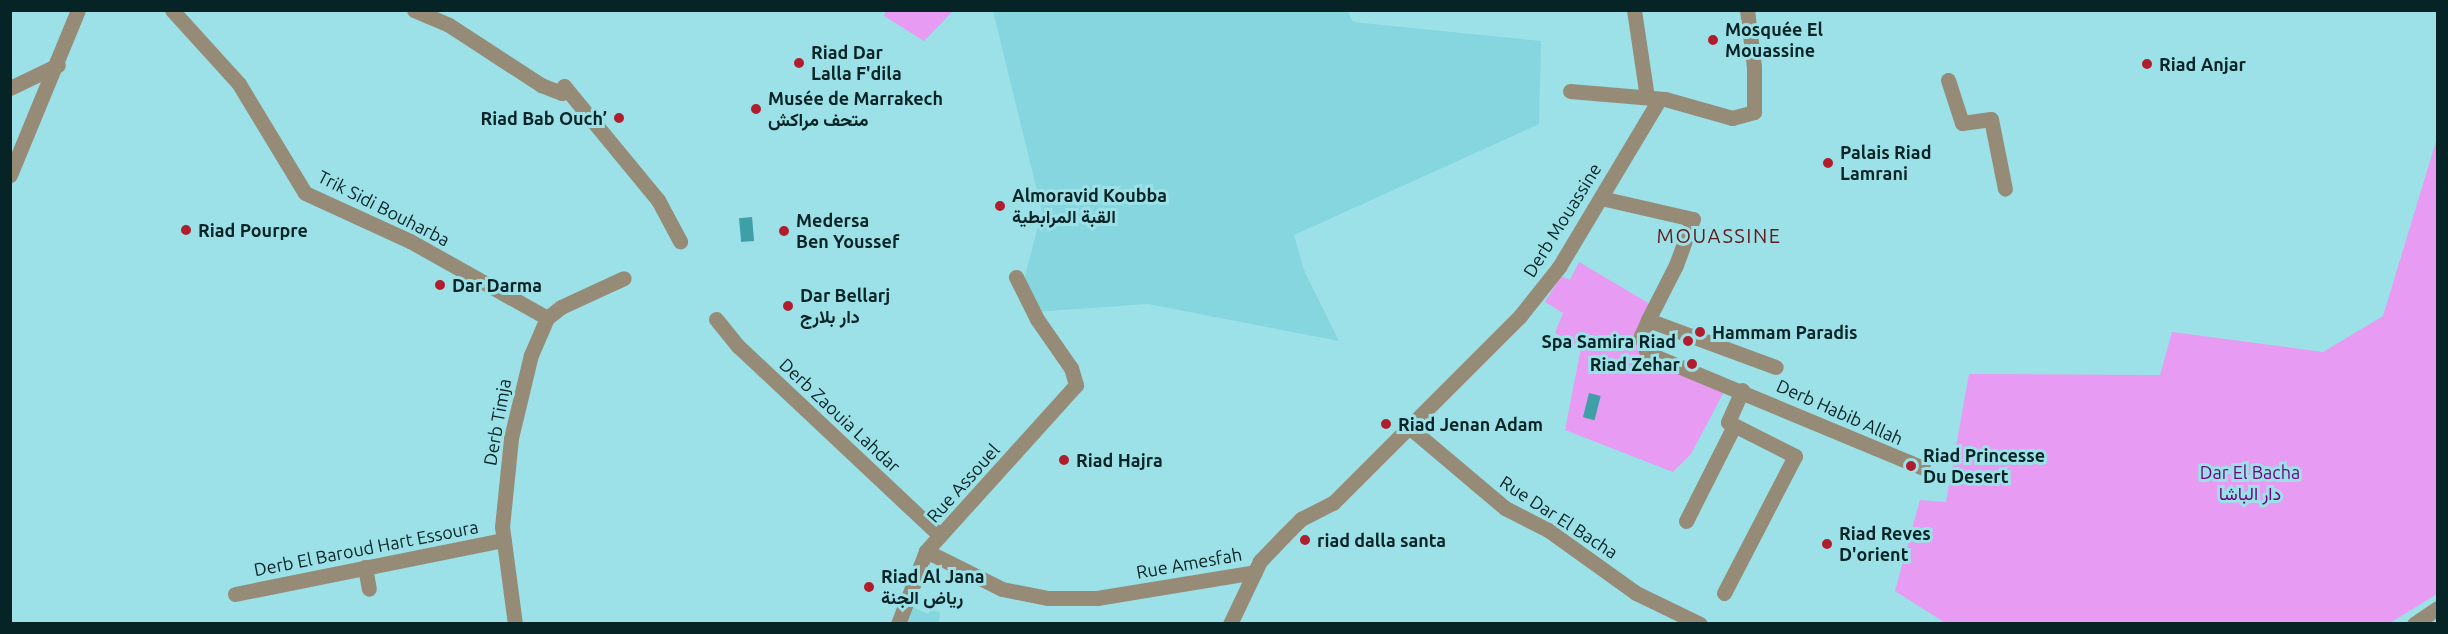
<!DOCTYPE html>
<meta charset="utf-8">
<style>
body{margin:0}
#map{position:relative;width:2448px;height:634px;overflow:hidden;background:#9be1e7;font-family:Ubuntu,Vazirmatn,sans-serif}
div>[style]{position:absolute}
.built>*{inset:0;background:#85d6de}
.green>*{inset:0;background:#e89bf2}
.water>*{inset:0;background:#3e9fa7;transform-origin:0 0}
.minor>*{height:15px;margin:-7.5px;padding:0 7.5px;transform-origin:7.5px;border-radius:7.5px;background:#968b77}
.dots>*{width:16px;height:16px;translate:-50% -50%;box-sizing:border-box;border:3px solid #9be1e7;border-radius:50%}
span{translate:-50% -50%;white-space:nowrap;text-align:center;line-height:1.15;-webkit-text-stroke:6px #9be1e7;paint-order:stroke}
.poi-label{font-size:18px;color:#062326;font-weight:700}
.left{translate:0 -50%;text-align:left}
.right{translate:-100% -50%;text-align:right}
.street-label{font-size:18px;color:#062326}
.park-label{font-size:18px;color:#6d047a}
.neighbourhood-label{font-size:20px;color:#621c1e;letter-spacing:1.5px}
.frame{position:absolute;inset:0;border:12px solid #062326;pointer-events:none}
</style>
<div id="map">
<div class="built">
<i style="clip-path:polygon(993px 11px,1348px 11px,1353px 22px,1541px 41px,1539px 124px,1294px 235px,1304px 270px,1339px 341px,1148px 304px,1034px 312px,1025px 276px,1042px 211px)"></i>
<i style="clip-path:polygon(912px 607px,928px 614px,931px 610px,940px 612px,939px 623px,905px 624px)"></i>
</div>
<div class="green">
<i style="clip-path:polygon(886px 11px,951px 10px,952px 12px,924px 41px,884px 16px)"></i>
<i style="clip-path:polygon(2437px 138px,2437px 594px,2390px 623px,1947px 624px,1895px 591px,1920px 500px,1946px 502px,1969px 374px,2160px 375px,2172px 332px,2323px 352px,2383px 316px)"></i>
<i style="clip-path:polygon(1579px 262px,1650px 304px,1642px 349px,1725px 390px,1691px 454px,1673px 472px,1565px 430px,1581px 348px,1555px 333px,1563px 313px,1545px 302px,1561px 276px,1570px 280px)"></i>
</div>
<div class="water">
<i style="left:752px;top:217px;width:24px;height:13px;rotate:85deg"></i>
<i style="left:1589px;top:393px;width:12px;height:25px;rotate:14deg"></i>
</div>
<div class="minor">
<i style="left:172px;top:10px;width:100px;rotate:47.8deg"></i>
<i style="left:239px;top:84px;width:127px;rotate:58.8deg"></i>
<i style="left:305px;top:193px;width:115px;rotate:24.6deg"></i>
<i style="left:410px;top:241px;width:157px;rotate:29.3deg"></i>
<i style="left:414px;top:10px;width:38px;rotate:23deg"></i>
<i style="left:449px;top:25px;width:110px;rotate:33.1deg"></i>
<i style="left:541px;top:85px;width:22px;rotate:21deg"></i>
<i style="left:562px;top:93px;width:7px;rotate:-74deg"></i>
<i style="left:564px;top:86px;width:148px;rotate:50.5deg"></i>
<i style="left:658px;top:200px;width:47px;rotate:61.8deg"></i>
<i style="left:1634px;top:10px;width:88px;rotate:81.5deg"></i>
<i style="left:1948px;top:80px;width:45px;rotate:72deg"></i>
<i style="left:1962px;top:123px;width:29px;rotate:-8deg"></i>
<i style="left:1991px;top:119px;width:71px;rotate:78.7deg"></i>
<i style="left:10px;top:88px;width:53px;rotate:-25.6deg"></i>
<i style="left:1570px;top:91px;width:95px;rotate:4.8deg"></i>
<i style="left:1665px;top:99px;width:70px;rotate:15.8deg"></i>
<i style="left:1732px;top:118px;width:23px;rotate:-15deg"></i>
<i style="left:1754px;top:112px;width:45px;rotate:-90deg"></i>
<i style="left:1754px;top:67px;width:57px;rotate:-97deg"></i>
<i style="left:10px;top:175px;width:178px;rotate:-67.6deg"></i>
<i style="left:1601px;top:198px;width:94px;rotate:12.9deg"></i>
<i style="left:1693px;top:219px;width:49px;rotate:110.3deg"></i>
<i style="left:1676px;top:265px;width:62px;rotate:117deg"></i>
<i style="left:1648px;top:320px;width:136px;rotate:20.2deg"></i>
<i style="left:716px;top:319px;width:35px;rotate:51deg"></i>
<i style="left:738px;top:346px;width:277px;rotate:43.2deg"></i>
<i style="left:1648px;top:320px;width:17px;rotate:114deg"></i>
<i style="left:1641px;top:336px;width:18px;rotate:71deg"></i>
<i style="left:1647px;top:353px;width:299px;rotate:22.6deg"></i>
<i style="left:1409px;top:427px;width:126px;rotate:40.2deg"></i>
<i style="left:1505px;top:508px;width:48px;rotate:27.1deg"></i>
<i style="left:1548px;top:530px;width:108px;rotate:35.6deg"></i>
<i style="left:1636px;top:593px;width:71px;rotate:25.8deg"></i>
<i style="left:1686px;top:521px;width:106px;rotate:-63.2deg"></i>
<i style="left:926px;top:551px;width:85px;rotate:26.6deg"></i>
<i style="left:1002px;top:589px;width:47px;rotate:11.1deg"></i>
<i style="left:1048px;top:598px;width:49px"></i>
<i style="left:1097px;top:598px;width:160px;rotate:-9.3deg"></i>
<i style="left:365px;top:567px;width:22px;rotate:80deg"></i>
<i style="left:1724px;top:593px;width:154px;rotate:-62.6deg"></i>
<i style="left:1795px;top:456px;width:75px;rotate:-153.1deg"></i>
<i style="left:1728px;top:422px;width:35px;rotate:-66deg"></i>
<i style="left:235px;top:594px;width:274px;rotate:-11.4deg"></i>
<i style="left:515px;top:624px;width:98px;rotate:-97.6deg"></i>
<i style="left:502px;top:527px;width:89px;rotate:-84.2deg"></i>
<i style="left:511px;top:438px;width:85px;rotate:-76.5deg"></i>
<i style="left:531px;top:355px;width:40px;rotate:-66.6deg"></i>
<i style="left:547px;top:318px;width:18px;rotate:-38deg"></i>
<i style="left:561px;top:307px;width:69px;rotate:-24.7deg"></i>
<i style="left:898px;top:624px;width:78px;rotate:-69deg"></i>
<i style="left:926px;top:551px;width:224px;rotate:-47.9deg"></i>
<i style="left:1076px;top:385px;width:18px;rotate:-106deg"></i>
<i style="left:1071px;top:368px;width:60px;rotate:-124.8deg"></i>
<i style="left:1037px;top:319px;width:47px;rotate:-116.6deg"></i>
<i style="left:1230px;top:624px;width:70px;rotate:-64.5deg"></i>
<i style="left:1260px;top:561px;width:35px;rotate:-46deg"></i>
<i style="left:1284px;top:536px;width:24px;rotate:-45deg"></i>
<i style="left:1301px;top:519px;width:36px;rotate:-27deg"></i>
<i style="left:1333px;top:503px;width:264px;rotate:-45deg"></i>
<i style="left:1520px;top:316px;width:63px;rotate:-51.5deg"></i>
<i style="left:1559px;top:267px;width:195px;rotate:-59.1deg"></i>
<i style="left:2414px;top:624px;width:29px;rotate:-34deg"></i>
</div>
<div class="dots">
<i style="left:1713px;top:40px;background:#b01d2c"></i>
<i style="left:799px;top:63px;background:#b01d2c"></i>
<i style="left:2147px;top:64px;background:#b01d2c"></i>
<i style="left:756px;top:109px;background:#b01d2c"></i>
<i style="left:619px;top:118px;background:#b01d2c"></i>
<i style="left:1828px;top:163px;background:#b01d2c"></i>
<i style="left:1000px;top:206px;background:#b01d2c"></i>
<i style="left:186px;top:230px;background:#b01d2c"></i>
<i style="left:784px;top:231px;background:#b01d2c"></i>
<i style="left:440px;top:285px;background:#b01d2c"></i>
<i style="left:788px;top:306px;background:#b01d2c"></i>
<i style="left:1700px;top:332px;background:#b01d2c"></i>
<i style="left:1688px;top:341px;background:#b01d2c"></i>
<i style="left:1692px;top:364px;background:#b01d2c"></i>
<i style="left:1386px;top:424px;background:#b01d2c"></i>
<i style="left:1064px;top:460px;background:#b01d2c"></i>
<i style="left:1911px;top:466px;background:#b01d2c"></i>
<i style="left:1305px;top:540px;background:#b01d2c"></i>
<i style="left:1827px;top:544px;background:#b01d2c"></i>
<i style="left:869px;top:587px;background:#b01d2c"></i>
</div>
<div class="poi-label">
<span class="left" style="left:1725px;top:40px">Mosquée El<br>Mouassine</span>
<span class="left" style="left:811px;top:63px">Riad Dar<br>Lalla F'dila</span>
<span class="left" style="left:2159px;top:64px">Riad Anjar</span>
<span class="left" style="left:768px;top:109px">Musée de Marrakech<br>متحف مراكش</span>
<span class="right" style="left:607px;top:118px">Riad Bab Ouch’</span>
<span class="left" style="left:1840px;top:163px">Palais Riad<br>Lamrani</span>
<span class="left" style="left:1012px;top:206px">Almoravid Koubba<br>القبة المرابطية</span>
<span class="left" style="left:796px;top:231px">Medersa<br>Ben Youssef</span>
<span class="left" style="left:198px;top:230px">Riad Pourpre</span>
<span class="left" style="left:452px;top:285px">Dar Darma</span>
<span class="left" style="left:800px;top:306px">Dar Bellarj<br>دار بلارج</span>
<span class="left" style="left:1712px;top:332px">Hammam Paradis</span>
<span class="right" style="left:1676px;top:341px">Spa Samira Riad</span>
<span class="right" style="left:1680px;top:364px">Riad Zehar</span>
<span class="left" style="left:1398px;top:424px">Riad Jenan Adam</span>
<span class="left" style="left:1923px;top:466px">Riad Princesse<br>Du Desert</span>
<span class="left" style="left:1076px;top:460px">Riad Hajra</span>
<span class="left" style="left:1839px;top:544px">Riad Reves<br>D'orient</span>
<span class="left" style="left:1317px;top:540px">riad dalla santa</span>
<span class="left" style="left:881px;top:587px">Riad Al Jana<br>رياض الجنة</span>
</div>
<div class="street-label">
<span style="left:384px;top:208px;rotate:27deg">Trik Sidi Bouharba</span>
<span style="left:1562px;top:220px;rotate:-58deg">Derb Mouassine</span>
<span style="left:1840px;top:412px;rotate:24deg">Derb Habib Allah</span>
<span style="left:840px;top:415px;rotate:43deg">Derb Zaouia Lahdar</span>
<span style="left:497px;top:422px;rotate:-80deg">Derb Timja</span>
<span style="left:963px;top:483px;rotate:-48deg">Rue Assouel</span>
<span style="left:1559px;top:517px;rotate:33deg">Rue Dar El Bacha</span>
<span style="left:366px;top:548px;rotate:-11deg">Derb El Baroud Hart Essoura</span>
<span style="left:1189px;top:563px;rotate:-10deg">Rue Amesfah</span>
</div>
<div class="park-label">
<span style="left:2250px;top:483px">Dar El Bacha<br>دار الباشا</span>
</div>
<div class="neighbourhood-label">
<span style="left:1719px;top:235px">MOUASSINE</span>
</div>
<div class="frame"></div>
</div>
